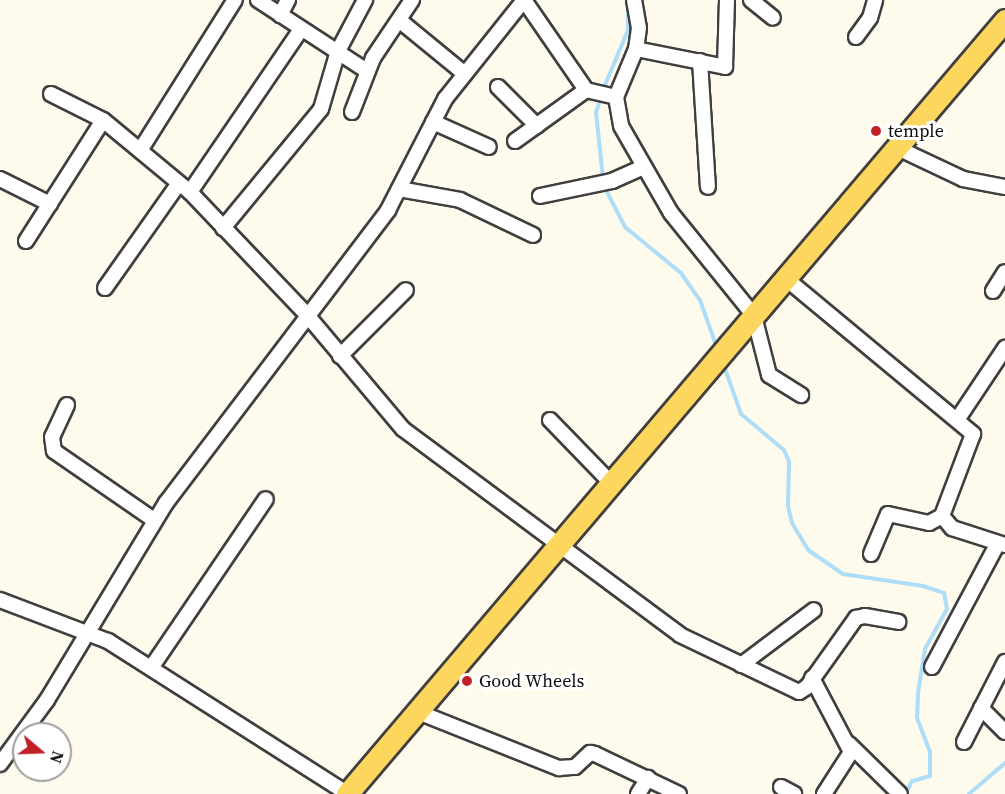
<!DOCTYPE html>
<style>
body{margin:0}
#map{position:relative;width:1005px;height:794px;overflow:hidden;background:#fffbec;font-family:"Source Serif 4",serif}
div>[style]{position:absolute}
.stream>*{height:4px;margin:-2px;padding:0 2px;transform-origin:2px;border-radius:2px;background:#aeddf8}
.roads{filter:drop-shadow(2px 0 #3f3f3f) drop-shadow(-2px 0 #3f3f3f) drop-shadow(0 2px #3f3f3f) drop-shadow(0 -2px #3f3f3f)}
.street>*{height:14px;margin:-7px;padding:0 7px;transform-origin:7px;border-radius:7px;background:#fff}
.primary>*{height:21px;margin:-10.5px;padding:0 10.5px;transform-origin:10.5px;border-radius:10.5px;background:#fdd65d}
.dots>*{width:16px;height:16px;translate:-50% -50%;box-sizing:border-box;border:3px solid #fff;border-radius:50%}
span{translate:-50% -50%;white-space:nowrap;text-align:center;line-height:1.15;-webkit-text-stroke:6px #fff;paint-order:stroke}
.poi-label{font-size:18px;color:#0c0c0c}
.left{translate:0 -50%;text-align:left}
.north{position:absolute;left:12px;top:722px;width:60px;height:60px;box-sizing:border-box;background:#fff;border:2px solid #9e9e9e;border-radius:50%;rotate:109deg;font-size:16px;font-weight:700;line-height:24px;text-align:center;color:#0c0c0c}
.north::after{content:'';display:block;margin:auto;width:21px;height:27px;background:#c12027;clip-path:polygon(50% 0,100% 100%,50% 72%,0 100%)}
</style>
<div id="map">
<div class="stream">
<i style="left:603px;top:90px;width:65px;rotate:-67.4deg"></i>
<i style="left:628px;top:30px;width:30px;rotate:-90deg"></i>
<i style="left:601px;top:97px;width:16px;rotate:108deg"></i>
<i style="left:596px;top:112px;width:67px;rotate:84deg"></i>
<i style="left:604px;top:186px;width:46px;rotate:62.9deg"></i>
<i style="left:625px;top:227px;width:72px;rotate:39.4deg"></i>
<i style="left:681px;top:273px;width:33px;rotate:55deg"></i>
<i style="left:700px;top:300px;width:51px;rotate:70.5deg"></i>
<i style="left:723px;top:363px;width:54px;rotate:70.6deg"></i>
<i style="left:741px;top:414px;width:56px;rotate:39.9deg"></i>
<i style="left:784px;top:450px;width:13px;rotate:67deg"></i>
<i style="left:789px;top:462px;width:44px;rotate:91.3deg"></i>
<i style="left:788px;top:506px;width:17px;rotate:77deg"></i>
<i style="left:792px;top:523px;width:31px;rotate:59deg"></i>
<i style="left:808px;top:550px;width:42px;rotate:34.4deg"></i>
<i style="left:843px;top:574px;width:81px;rotate:8.5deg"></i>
<i style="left:923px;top:586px;width:22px;rotate:18deg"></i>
<i style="left:944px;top:593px;width:16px;rotate:79deg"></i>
<i style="left:947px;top:609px;width:46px;rotate:118.8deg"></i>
<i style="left:925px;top:649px;width:45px;rotate:99deg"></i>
<i style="left:918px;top:693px;width:25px;rotate:92deg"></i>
<i style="left:917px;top:718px;width:36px;rotate:69deg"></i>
<i style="left:930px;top:752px;width:24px;rotate:90deg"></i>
<i style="left:930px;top:776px;width:19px;rotate:164deg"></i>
<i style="left:912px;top:781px;width:14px;rotate:115deg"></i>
<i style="left:969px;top:794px;width:48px;rotate:-40.7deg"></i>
</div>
<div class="roads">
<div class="street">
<i style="left:258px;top:0;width:130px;rotate:33.1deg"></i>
<i style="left:524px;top:0;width:109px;rotate:55.4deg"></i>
<i style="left:586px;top:90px;width:31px;rotate:13deg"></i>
<i style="left:634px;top:0;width:28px;rotate:80deg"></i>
<i style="left:639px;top:28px;width:21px;rotate:98deg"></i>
<i style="left:636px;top:49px;width:52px;rotate:112.6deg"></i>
<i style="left:616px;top:97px;width:29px;rotate:80deg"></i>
<i style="left:621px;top:126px;width:100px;rotate:60.1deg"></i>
<i style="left:671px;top:213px;width:132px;rotate:51.1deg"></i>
<i style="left:754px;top:316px;width:61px;rotate:75.7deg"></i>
<i style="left:769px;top:375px;width:38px;rotate:32deg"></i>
<i style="left:751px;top:0;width:28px;rotate:39deg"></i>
<i style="left:280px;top:15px;width:17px;rotate:-62deg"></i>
<i style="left:399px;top:20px;width:85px;rotate:39.3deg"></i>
<i style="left:856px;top:37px;width:24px;rotate:-54deg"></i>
<i style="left:870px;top:18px;width:19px;rotate:-74deg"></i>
<i style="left:636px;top:49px;width:91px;rotate:11.4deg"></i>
<i style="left:725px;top:67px;width:67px;rotate:-88.3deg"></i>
<i style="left:700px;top:61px;width:126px;rotate:86.4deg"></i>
<i style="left:498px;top:87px;width:55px;rotate:45deg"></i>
<i style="left:51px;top:94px;width:58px;rotate:26.6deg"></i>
<i style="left:103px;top:120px;width:113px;rotate:39.6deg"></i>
<i style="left:190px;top:192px;width:170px;rotate:46.4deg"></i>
<i style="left:307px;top:315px;width:149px;rotate:49.9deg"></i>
<i style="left:403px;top:429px;width:345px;rotate:36.6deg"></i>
<i style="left:680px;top:635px;width:132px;rotate:25.6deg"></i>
<i style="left:799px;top:692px;width:9px;rotate:-32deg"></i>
<i style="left:807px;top:687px;width:85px;rotate:-54.6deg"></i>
<i style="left:856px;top:618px;width:9px;rotate:-13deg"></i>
<i style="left:865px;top:616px;width:34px;rotate:10deg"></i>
<i style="left:352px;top:112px;width:58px;rotate:-68.7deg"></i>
<i style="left:373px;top:58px;width:70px;rotate:-56.1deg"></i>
<i style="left:433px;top:122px;width:61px;rotate:24.1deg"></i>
<i style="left:515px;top:141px;width:87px;rotate:-35.7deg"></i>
<i style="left:141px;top:149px;width:176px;rotate:-57.8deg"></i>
<i style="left:906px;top:152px;width:63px;rotate:25.3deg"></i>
<i style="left:963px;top:179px;width:43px;rotate:10.8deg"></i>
<i style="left:0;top:179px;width:56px;rotate:26.6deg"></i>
<i style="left:399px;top:189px;width:62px;rotate:10.2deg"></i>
<i style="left:460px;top:200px;width:81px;rotate:25.6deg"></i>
<i style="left:190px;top:192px;width:197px;rotate:-55.7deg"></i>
<i style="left:540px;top:196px;width:74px;rotate:-11.8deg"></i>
<i style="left:612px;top:181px;width:35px;rotate:-24deg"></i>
<i style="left:223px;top:228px;width:154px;rotate:-50.5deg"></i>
<i style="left:321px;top:109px;width:60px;rotate:-73.7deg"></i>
<i style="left:338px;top:51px;width:58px;rotate:-62.1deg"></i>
<i style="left:26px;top:241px;width:143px;rotate:-57.5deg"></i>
<i style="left:784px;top:277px;width:246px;rotate:39.7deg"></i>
<i style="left:973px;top:434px;width:88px;rotate:110.7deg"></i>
<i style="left:942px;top:516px;width:16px;rotate:50deg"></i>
<i style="left:952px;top:528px;width:56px;rotate:17.8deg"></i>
<i style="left:105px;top:288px;width:128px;rotate:-54.8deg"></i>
<i style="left:993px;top:291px;width:22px;rotate:-58deg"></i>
<i style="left:340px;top:356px;width:93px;rotate:-45deg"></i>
<i style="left:67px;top:405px;width:35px;rotate:115deg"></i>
<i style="left:52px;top:437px;width:14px;rotate:82deg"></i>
<i style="left:54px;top:451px;width:121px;rotate:34.6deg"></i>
<i style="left:550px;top:420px;width:89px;rotate:45.9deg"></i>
<i style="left:957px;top:420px;width:87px;rotate:-56.3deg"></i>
<i style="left:871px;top:554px;width:43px;rotate:-67deg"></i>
<i style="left:888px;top:514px;width:42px;rotate:12.4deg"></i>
<i style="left:929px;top:523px;width:15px;rotate:-28deg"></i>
<i style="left:0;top:600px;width:116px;rotate:20.8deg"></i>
<i style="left:108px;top:641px;width:283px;rotate:32.5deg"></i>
<i style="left:741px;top:665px;width:91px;rotate:-37deg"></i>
<i style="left:932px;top:667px;width:140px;rotate:-62deg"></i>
<i style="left:151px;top:668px;width:204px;rotate:-55.8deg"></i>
<i style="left:812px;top:678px;width:84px;rotate:62.2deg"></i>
<i style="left:851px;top:752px;width:50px;rotate:122.7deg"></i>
<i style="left:981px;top:708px;width:34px;rotate:45deg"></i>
<i style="left:418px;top:712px;width:152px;rotate:21.7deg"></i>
<i style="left:559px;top:768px;width:16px;rotate:-4deg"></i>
<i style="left:575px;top:767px;width:21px;rotate:-43deg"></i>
<i style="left:590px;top:753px;width:5px;rotate:11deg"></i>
<i style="left:595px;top:754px;width:93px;rotate:25.5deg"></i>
<i style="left:964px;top:742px;width:90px;rotate:-62.9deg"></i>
<i style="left:849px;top:744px;width:71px;rotate:44.4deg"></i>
<i style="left:0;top:764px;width:79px;rotate:-53.7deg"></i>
<i style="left:47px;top:700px;width:230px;rotate:-58.9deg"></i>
<i style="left:166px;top:503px;width:368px;rotate:-52.8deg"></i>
<i style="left:388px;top:210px;width:125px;rotate:-62.8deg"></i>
<i style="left:445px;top:99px;width:127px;rotate:-51.4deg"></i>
<i style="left:781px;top:787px;width:15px;rotate:28deg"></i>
<i style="left:638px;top:794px;width:19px;rotate:-58deg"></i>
</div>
<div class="primary">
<i style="left:347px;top:794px;width:1016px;rotate:-49.63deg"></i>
</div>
</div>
<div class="dots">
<i style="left:876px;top:131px;background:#c12027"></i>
<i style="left:467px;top:681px;background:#c12027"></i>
</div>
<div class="poi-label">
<span class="left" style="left:888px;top:131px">temple</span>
<span class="left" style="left:479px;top:681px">Good Wheels</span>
</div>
<div class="north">N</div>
</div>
